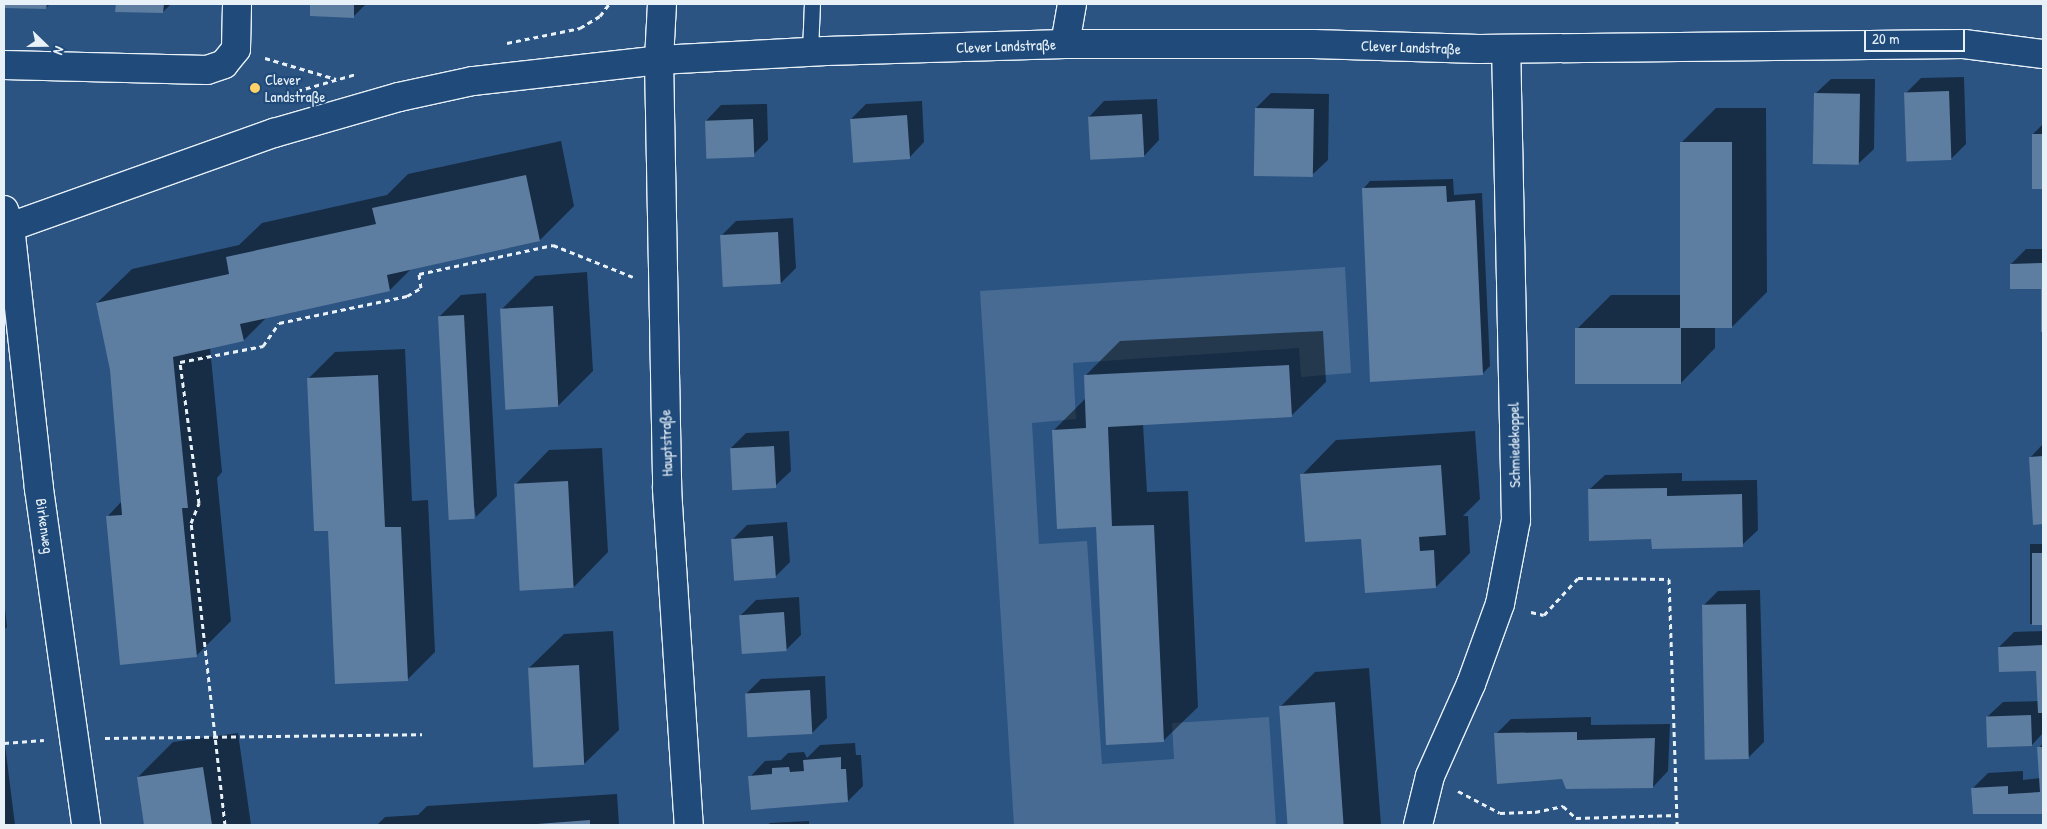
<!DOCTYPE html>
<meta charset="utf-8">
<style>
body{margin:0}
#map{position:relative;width:2047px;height:829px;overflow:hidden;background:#2b5482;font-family:"Patrick Hand",sans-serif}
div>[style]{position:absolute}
.green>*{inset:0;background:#476b93}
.shadow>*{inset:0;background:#0007;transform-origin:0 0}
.building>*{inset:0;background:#5d7da1;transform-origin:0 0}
.path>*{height:3px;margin-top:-1.5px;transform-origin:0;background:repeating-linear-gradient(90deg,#e8f1f8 0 5px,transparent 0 9px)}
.roads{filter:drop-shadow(1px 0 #e8f1f8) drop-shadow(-1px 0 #e8f1f8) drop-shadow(0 1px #e8f1f8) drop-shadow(0 -1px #e8f1f8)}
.lane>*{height:15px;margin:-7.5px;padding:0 7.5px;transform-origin:7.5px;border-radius:7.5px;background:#1f4a7a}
.street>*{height:28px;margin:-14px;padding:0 14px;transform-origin:14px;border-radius:14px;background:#1f4a7a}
.secondary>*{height:28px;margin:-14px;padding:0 14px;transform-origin:14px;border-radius:14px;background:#1f4a7a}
.dots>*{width:14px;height:14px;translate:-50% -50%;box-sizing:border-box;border:2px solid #1f4a7a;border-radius:50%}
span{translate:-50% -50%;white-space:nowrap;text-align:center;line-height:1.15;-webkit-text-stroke:4.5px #1f4a7a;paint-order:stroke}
.street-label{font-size:15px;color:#e8f1f8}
.poi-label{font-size:15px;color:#e8f1f8}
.left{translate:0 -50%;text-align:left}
.frame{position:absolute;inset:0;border:5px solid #e8f1f8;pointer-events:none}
.north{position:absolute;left:20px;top:20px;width:50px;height:50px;-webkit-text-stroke:4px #1f4a7a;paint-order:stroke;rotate:112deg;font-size:14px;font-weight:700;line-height:20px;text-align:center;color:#e8f1f8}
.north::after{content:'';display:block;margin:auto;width:18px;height:22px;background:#e8f1f8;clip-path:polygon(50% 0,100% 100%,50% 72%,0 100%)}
.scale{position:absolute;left:1864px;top:30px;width:101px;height:22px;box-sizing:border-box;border:2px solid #e8f1f8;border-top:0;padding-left:6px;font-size:15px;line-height:18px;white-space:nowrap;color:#e8f1f8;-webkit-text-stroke:4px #1f4a7a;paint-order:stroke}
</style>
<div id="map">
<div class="green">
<i style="clip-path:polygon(1345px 267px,1351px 373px,1301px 377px,1299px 348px,1073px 363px,1076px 419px,1032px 423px,1039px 544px,1087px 541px,1102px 764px,1174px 759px,1172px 723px,1269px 717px,1276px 825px,1014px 825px,980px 291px)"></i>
</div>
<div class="shadow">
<i style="clip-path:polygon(4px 4px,50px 4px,46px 8px,4px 7px)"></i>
<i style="clip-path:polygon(117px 4px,171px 4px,163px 12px,117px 11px)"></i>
<i style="clip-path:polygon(311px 4px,366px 4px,353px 17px,311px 15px)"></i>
<i style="clip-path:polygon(1964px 77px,1966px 144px,1951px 159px,1906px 93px,1921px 78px)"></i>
<i style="clip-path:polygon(1831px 79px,1875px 79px,1874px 149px,1858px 164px,1815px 94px)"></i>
<i style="clip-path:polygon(1271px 93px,1329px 94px,1328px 160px,1312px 175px,1256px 108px)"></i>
<i style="clip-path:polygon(1157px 99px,1159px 140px,1144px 156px,1089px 117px,1104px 101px)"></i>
<i style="clip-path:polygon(922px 101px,924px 142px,909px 158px,851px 119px,866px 104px)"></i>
<i style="clip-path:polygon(767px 104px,768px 140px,753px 155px,706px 121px,721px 105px)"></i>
<i style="clip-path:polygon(1716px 108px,1766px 108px,1767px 292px,1733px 326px,1715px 327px,1715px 348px,1681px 383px,1576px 330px,1611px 295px,1682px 295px,1681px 143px)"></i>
<i style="clip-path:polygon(2043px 124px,2043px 188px,2032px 188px,2033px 134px)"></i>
<i style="clip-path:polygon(561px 141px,574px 206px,540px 240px,411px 269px,390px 290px,267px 317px,244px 340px,210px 347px,222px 472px,217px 478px,231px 621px,196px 656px,107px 517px,122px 501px,112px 370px,97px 303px,132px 269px,239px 245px,262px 223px,387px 195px,408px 174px)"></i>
<i style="clip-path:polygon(1453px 179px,1454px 195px,1482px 193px,1490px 366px,1483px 373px,1363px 189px,1370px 181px)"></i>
<i style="clip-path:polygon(793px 218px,796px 268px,781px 283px,721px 236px,736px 221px)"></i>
<i style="clip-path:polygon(2026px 249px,2043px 249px,2043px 331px,2042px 288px,2011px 264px)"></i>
<i style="clip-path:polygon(587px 272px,593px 371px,558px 406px,501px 310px,535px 276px)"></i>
<i style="clip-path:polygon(486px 293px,497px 496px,476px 517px,439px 317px,461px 295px)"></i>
<i style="clip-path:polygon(1323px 331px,1326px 382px,1291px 416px,1143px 424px,1147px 492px,1188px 491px,1198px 707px,1163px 741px,1098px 525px,1054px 430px,1086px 398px,1085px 376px,1120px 341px)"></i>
<i style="clip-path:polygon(405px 349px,412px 501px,428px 500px,435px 652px,408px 679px,329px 529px,308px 379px,335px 352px)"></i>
<i style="clip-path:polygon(789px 431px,791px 471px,775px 486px,731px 448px,746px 433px)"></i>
<i style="clip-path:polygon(1475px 431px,1480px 499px,1463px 516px,1468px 516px,1470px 553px,1436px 587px,1362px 537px,1302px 475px,1336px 440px)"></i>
<i style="clip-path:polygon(2043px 444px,2043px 523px,2034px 524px,2030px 458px)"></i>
<i style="clip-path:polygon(602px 448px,608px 552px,574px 587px,515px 485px,549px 450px)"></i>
<i style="clip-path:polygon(1682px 473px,1682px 481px,1757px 480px,1758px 530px,1742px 545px,1589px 490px,1605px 475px)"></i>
<i style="clip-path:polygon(787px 522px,790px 562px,775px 577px,732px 540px,747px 525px)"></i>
<i style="left:2043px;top:544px;width:80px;height:13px;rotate:90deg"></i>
<i style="clip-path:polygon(1760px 590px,1764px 742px,1749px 757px,1703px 606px,1718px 591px)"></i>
<i style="clip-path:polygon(799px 597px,801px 635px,786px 650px,741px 615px,756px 600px)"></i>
<i style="clip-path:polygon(4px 599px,7px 627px,4px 630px)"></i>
<i style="clip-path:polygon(613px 631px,619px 730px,584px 764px,529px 668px,564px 634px)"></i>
<i style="clip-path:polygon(2043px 631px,2043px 733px,2032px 745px,1987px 717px,2003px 702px,2039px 701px,2037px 669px,1999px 647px,2014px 632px)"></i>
<i style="clip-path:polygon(1369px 668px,1381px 825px,1289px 825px,1280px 707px,1315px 672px)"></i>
<i style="clip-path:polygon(825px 676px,827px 718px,812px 733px,748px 736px,746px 694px,761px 679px)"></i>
<i style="clip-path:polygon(1591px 717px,1591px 725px,1670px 724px,1668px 771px,1653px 787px,1563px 777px,1496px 734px,1511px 719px)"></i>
<i style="clip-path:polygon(238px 733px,251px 825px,145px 825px,138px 777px,173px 742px)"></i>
<i style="clip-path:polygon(4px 737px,15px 825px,4px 825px)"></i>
<i style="clip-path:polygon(855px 743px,856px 755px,861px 755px,863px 786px,848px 801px,750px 777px,765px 761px,781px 760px,788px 753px,804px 752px,807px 758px,820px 745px)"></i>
<i style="clip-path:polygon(2043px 743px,2043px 811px,1974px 813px,1973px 788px,1988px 773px,2023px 771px,2023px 780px,2040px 778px,2039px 748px)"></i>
<i style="clip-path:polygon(617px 794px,619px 825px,377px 825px,385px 817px,418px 815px,427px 806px)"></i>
<i style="clip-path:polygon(809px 821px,809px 825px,767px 825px,770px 823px)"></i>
</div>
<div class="building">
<i style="clip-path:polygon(4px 4px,47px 4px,46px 9px,4px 8px)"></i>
<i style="clip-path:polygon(116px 4px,164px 4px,163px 13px,115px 12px)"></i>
<i style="clip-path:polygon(310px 4px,354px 4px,354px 18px,310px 16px)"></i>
<i style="left:1949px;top:91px;width:69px;height:45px;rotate:88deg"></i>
<i style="left:1814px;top:93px;width:46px;height:71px;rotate:1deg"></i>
<i style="left:1255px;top:108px;width:59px;height:68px;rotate:1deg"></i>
<i style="left:1142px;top:114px;width:43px;height:54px;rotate:87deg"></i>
<i style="left:907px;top:115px;width:44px;height:57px;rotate:86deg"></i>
<i style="left:753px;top:119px;width:38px;height:48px;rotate:88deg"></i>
<i style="left:2032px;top:134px;width:11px;height:55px"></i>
<i style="left:1732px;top:142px;width:186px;height:52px;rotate:90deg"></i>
<i style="clip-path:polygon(526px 175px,540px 241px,387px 275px,390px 291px,240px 324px,244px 341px,173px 357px,188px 508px,182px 508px,197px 657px,120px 665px,106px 516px,122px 515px,110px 370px,96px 303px,229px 274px,226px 257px,376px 224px,372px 208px)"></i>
<i style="clip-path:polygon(1446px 186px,1447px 202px,1475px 200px,1483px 375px,1370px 382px,1362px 188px)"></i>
<i style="left:778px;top:232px;width:52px;height:58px;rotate:87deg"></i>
<i style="clip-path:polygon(2043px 263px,2043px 332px,2041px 332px,2041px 289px,2010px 289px,2010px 264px)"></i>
<i style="left:553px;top:306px;width:101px;height:53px;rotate:87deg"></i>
<i style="left:464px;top:315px;width:204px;height:26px;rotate:87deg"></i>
<i style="left:1681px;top:328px;width:56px;height:106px;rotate:90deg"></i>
<i style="clip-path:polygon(1289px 365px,1292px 417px,1108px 427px,1112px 526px,1154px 525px,1164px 742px,1106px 745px,1096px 527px,1057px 529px,1052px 430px,1086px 428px,1084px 375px)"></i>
<i style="clip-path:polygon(378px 375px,385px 527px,401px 527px,408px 681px,335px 684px,328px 531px,314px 531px,307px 378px)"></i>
<i style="left:774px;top:446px;width:42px;height:44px;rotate:87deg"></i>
<i style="clip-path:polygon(2043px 456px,2043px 524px,2033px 525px,2029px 457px)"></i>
<i style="clip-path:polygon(1441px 465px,1446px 535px,1419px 537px,1420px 551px,1434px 550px,1436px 588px,1365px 593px,1361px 539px,1305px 542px,1300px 474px)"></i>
<i style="left:568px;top:481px;width:107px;height:54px;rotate:87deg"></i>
<i style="clip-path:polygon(1667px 488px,1667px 496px,1742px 494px,1743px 547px,1652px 549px,1651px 539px,1589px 541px,1588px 489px)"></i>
<i style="left:773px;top:536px;width:42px;height:42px;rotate:86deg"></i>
<i style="left:2032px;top:553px;width:11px;height:72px"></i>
<i style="left:1746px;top:604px;width:155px;height:44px;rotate:89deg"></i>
<i style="left:784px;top:612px;width:39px;height:45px;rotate:86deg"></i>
<i style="clip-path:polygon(2043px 645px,2043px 713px,2038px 713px,2036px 671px,1999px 672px,1998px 647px)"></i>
<i style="left:579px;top:665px;width:100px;height:51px;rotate:87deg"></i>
<i style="left:810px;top:690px;width:44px;height:65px;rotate:87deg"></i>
<i style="left:1335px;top:702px;width:123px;height:56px;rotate:86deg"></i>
<i style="left:2031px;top:715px;width:31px;height:45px;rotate:88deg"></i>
<i style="clip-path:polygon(1577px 732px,1577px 740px,1655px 738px,1653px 788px,1566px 789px,1562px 779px,1497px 784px,1494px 733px)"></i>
<i style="clip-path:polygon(2037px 747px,2043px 747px,2043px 814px,1973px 814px,1971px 788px,2008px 786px,2008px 794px,2040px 792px)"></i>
<i style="clip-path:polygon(841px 757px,841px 769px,846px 769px,848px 802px,751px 810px,748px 776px,772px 774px,772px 768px,789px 767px,790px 772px,804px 771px,803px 760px)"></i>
<i style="clip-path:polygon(203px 767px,212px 825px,144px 825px,137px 777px)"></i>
<i style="clip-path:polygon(590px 820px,590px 825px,537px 825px,537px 824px)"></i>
</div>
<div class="path">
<i style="left:507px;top:43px;width:75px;rotate:-11.6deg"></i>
<i style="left:580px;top:28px;width:23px;rotate:-31deg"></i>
<i style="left:600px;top:16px;width:15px;rotate:-53deg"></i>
<i style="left:265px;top:58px;width:74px;rotate:16.5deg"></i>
<i style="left:297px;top:91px;width:61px;rotate:-16.1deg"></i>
<i style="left:1531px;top:612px;width:13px;rotate:13deg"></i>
<i style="left:1544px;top:615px;width:50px;rotate:-47.4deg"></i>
<i style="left:1578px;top:578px;width:91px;rotate:0.6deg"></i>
<i style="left:1669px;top:579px;width:246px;rotate:88.1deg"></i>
<i style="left:105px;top:738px;width:317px;rotate:-0.7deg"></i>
<i style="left:4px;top:743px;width:40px;rotate:-4.3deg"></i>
<i style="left:1458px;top:791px;width:47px;rotate:27.6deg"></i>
<i style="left:1500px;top:813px;width:35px;rotate:-2deg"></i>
<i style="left:1535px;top:812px;width:29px;rotate:-12deg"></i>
<i style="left:1563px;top:806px;width:18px;rotate:43deg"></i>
<i style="left:1576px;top:818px;width:101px;rotate:-1.7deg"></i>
<i style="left:225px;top:825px;width:304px;rotate:-96.4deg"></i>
<i style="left:191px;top:523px;width:22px;rotate:-68deg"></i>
<i style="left:199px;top:503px;width:142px;rotate:-97.7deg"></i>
<i style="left:180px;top:362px;width:85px;rotate:-10.9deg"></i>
<i style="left:263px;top:346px;width:28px;rotate:-55deg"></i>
<i style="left:279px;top:323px;width:131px;rotate:-11.9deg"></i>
<i style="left:407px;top:296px;width:16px;rotate:-30deg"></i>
<i style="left:421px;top:288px;width:14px;rotate:-98deg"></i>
<i style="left:419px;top:274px;width:137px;rotate:-12.2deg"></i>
<i style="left:553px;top:245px;width:86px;rotate:21.8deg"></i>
</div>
<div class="roads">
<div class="lane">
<i style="left:810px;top:51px;width:47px;rotate:-87.6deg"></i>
</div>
<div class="street">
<i style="left:1065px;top:44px;width:41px;rotate:-80.1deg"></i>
<i style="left:659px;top:60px;width:167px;rotate:-3.1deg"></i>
<i style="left:826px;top:51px;width:239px;rotate:-1.7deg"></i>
<i style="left:1065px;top:44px;width:248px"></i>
<i style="left:1313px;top:44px;width:166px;rotate:1.7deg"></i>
<i style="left:1479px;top:49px;width:485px;rotate:-0.6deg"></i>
<i style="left:1964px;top:44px;width:80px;rotate:7.2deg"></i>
<i style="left:4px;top:65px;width:203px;rotate:1.4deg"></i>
<i style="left:207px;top:70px;width:18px;rotate:-19deg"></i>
<i style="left:224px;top:64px;width:19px;rotate:-51deg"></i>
<i style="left:236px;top:49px;width:45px;rotate:-88.7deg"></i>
<i style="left:4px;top:210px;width:17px;rotate:69deg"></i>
<i style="left:10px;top:226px;width:265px;rotate:83.7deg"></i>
<i style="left:39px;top:489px;width:339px;rotate:82deg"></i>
<i style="left:1418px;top:825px;width:50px;rotate:-76.2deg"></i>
<i style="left:1430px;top:776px;width:101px;rotate:-66deg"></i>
<i style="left:1471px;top:684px;width:85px;rotate:-70.1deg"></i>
<i style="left:1500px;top:604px;width:86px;rotate:-79.2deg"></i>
<i style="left:1516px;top:520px;width:471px;rotate:-91.2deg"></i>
</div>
<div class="secondary">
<i style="left:662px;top:4px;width:56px;rotate:93.1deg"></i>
<i style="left:659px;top:60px;width:429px;rotate:88.9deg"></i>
<i style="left:667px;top:489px;width:337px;rotate:86.3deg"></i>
<i style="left:4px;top:229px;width:287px;rotate:-19.6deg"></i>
<i style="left:274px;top:133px;width:130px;rotate:-16.1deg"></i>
<i style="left:399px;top:97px;width:76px;rotate:-12.2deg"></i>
<i style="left:473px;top:81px;width:187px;rotate:-6.4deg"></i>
</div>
</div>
<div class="dots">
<i style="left:255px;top:88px;background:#ffd166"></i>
</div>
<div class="street-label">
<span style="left:1006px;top:46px;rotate:-2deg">Clever Landstraße</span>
<span style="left:1411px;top:47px;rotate:2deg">Clever Landstraße</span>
<span style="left:666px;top:443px;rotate:-92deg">Hauptstraße</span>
<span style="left:1514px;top:445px;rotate:-91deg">Schmiedekoppel</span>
<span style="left:45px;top:526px;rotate:82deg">Birkenweg</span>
</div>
<div class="poi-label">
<span class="left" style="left:265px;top:88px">Clever<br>Landstraße</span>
</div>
<div class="frame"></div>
<div class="north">N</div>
<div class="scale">20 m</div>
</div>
